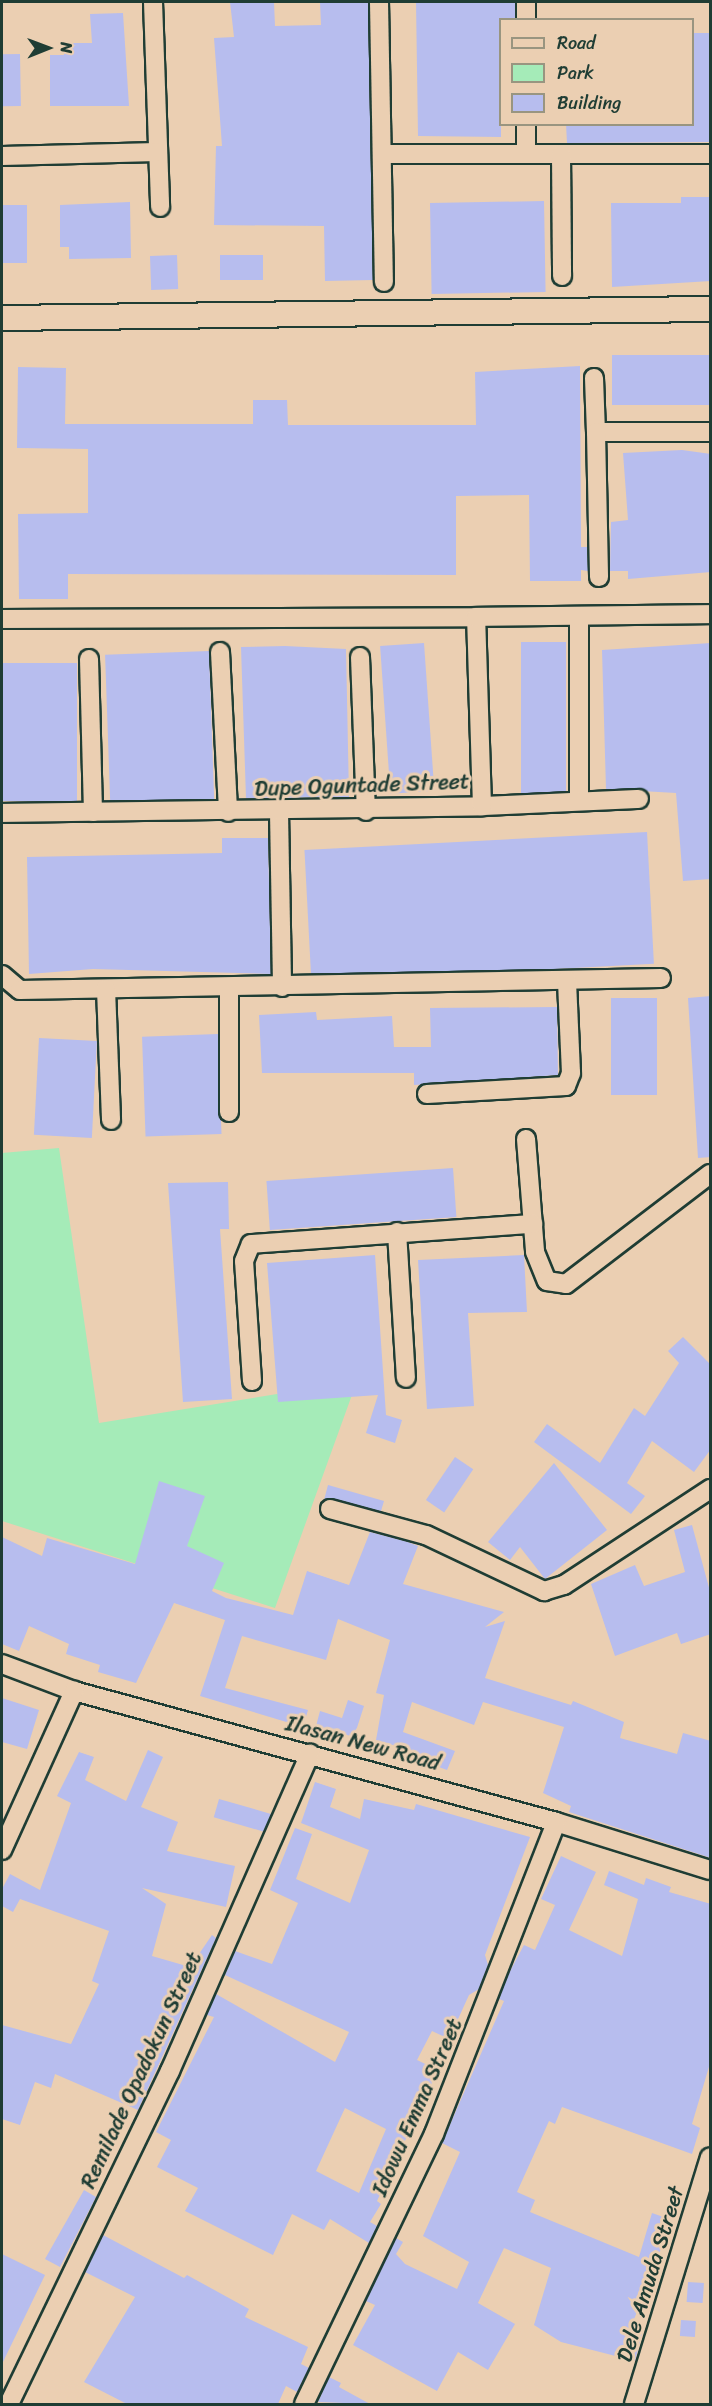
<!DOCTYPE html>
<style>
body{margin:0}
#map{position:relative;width:712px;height:2406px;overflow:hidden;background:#ebcfb2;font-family:Sriracha,sans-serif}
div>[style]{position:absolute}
.green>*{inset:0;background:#a5ebb8}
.building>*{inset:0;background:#b7bdee;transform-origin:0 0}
.roads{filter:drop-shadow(2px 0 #1f3d34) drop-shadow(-2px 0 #1f3d34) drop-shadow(0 2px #1f3d34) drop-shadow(0 -2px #1f3d34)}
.minor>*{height:18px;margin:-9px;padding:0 9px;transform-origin:9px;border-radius:9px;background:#ebcfb2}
.tertiary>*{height:24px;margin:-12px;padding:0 12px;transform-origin:12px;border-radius:12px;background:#ebcfb2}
span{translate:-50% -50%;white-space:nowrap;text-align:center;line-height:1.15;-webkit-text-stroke:6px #ebcfb2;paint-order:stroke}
.street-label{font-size:22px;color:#1f3d34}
.frame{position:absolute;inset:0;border:3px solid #1f3d34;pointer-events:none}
.legend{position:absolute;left:499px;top:18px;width:195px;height:108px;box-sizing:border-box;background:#ebcfb2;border:2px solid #999580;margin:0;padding:8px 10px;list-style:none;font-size:18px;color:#1f3d34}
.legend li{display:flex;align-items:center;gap:12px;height:30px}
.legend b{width:30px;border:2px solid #999580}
.north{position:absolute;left:18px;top:18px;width:60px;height:60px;-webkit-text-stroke:4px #ebcfb2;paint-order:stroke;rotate:89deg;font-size:16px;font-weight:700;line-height:24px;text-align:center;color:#1f3d34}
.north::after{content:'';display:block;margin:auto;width:21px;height:27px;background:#1f3d34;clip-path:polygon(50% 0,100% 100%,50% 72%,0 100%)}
</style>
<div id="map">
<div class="green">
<i style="clip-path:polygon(59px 1148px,99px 1423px,357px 1381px,275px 1608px,2px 1521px,2px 1153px)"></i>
</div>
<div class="building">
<i style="clip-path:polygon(230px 2px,274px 2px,275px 26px,321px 25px,320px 2px,368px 2px,373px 280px,325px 281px,324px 226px,214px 225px,216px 146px,222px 146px,214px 38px,234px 37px)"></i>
<i style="clip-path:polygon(416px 2px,515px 2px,515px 20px,501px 20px,501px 137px,418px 136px)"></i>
<i style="clip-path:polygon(123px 13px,129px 106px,50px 106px,50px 55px,64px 55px,63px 43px,92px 43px,90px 14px)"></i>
<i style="clip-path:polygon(693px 33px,711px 33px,711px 142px,567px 143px,566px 124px,693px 124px)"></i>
<i style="left:20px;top:54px;width:52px;height:18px;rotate:89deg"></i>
<i style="clip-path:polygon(681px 197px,711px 197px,711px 281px,612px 287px,611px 203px,681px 203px)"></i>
<i style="left:544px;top:201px;width:91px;height:114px;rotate:89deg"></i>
<i style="clip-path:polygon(130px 202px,131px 258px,69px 259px,69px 247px,60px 247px,60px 205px)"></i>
<i style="left:2px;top:205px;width:25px;height:58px"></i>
<i style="left:177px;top:255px;width:34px;height:27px;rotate:88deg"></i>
<i style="left:220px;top:255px;width:43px;height:25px"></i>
<i style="left:711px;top:355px;width:50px;height:99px;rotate:90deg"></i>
<i style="clip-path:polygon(580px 366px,581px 547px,587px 547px,588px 571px,581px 570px,581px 581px,530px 581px,529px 495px,456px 496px,456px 575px,68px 574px,68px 599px,19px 599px,18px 514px,88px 513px,88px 449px,17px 448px,18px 367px,66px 368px,65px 424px,253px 424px,253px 400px,287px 400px,288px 425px,476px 425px,475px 372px)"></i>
<i style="clip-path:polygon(682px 450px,711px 454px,711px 572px,628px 579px,628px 571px,610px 571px,611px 522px,628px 520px,623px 453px)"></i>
<i style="left:521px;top:642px;width:45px;height:151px"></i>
<i style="left:424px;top:643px;width:148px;height:44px;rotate:86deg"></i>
<i style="clip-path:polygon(711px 643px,711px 879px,683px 881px,676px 793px,606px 789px,602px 650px)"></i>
<i style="clip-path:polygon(285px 646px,346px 649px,349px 797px,246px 798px,241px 647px)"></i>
<i style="left:209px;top:651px;width:148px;height:104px;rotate:88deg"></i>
<i style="left:77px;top:663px;width:138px;height:75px;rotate:90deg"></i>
<i style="left:647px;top:832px;width:132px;height:343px;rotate:87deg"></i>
<i style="clip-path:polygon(222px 838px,268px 838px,271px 974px,93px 969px,29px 974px,27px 857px,222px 853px)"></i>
<i style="clip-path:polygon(711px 996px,711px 1157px,698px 1158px,688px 998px)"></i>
<i style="left:657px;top:998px;width:97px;height:46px;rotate:90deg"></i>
<i style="clip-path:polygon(557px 1007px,558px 1075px,414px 1085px,414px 1073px,262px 1073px,259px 1015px,316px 1012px,317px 1020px,392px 1016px,394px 1047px,431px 1047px,430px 1008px)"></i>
<i style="left:218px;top:1034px;width:100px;height:76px;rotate:88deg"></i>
<i style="left:39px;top:1038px;width:58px;height:97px;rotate:3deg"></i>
<i style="left:453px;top:1168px;width:49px;height:187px;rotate:86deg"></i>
<i style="clip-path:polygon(228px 1182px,229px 1229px,220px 1229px,232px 1399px,183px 1402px,168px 1183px)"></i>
<i style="clip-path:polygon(375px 1255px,386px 1415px,402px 1420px,395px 1443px,366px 1433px,378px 1395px,278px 1402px,267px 1263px)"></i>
<i style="clip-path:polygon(524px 1255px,527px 1312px,468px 1313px,474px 1406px,427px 1409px,418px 1260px)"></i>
<i style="clip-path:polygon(683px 1337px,711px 1365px,711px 1449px,694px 1472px,652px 1441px,627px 1483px,645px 1496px,631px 1514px,534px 1442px,547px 1424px,600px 1463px,634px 1408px,645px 1416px,679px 1363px,668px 1351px)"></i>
<i style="left:455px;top:1457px;width:22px;height:52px;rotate:34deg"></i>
<i style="clip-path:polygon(554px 1463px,607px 1530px,545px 1579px,520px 1547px,510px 1560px,488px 1542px)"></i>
<i style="clip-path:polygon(159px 1481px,205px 1496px,187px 1546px,224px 1563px,212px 1591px,226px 1598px,293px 1615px,307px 1571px,349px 1585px,370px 1532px,405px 1541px,418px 1546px,403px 1584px,504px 1612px,485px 1627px,505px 1621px,485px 1678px,571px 1705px,573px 1701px,624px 1722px,620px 1738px,677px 1754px,683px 1733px,711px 1741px,711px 1858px,569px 1812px,571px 1806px,543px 1793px,564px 1727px,483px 1702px,474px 1725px,412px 1702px,403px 1732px,455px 1751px,447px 1770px,414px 1758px,416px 1752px,376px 1740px,384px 1695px,376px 1693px,390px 1640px,338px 1619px,326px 1660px,242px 1636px,225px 1688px,308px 1710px,303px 1727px,200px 1696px,225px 1620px,174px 1603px,136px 1683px,98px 1672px,100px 1665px,66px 1654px,69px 1644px,29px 1626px,19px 1651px,2px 1644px,2px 1537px,42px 1556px,47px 1538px,135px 1564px)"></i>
<i style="clip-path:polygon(328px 1485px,384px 1501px,381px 1511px,324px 1500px)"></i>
<i style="clip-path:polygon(692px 1525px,711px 1595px,711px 1634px,681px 1644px,677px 1633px,615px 1656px,591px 1584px,635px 1565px,644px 1586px,685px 1572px,674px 1530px)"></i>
<i style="clip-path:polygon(2px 1698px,39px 1710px,27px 1749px,2px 1742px)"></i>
<i style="clip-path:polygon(348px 1700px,364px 1706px,354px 1737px,316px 1726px,320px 1711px,342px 1718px)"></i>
<i style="clip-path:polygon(148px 1750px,163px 1757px,141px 1807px,178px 1822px,167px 1851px,235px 1866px,226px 1907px,142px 1888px,166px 1904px,152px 1956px,190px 1967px,212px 1935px,216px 1938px,138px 2110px,55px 2074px,51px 2088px,35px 2082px,20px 2125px,2px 2119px,2px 2025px,71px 2044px,99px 1984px,92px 1981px,109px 1931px,20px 1899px,13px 1912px,2px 1906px,2px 1889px,10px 1874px,40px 1890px,71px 1803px,57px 1796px,79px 1752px,94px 1757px,85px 1780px,126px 1801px)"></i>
<i style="clip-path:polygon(evenodd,315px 1782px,336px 1789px,330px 1807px,360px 1819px,364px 1799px,414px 1810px,416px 1804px,530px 1837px,485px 1955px,488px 1965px,479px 1989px,469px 1995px,449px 2039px,432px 2031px,417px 2060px,438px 2070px,377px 2201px,381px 2204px,370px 2222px,377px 2226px,369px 2243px,330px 2219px,324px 2230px,292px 2214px,273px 2255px,185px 2211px,198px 2188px,157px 2167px,171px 2140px,156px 2132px,214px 2017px,207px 2015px,216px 1994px,335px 2062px,349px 2032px,225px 1975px,235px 1951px,272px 1964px,298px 1903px,270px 1890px,295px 1828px,312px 1834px,296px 1879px,350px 1903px,369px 1850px,301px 1823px,315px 1782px,345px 2108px,386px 2129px,359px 2193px,316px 2171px,345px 2108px)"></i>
<i style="left:219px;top:1799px;width:54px;height:19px;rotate:16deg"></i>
<i style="clip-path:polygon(561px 1856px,596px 1872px,569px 1930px,622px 1956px,638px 1899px,604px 1885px,609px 1871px,644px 1885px,646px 1878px,671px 1887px,669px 1892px,711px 1904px,711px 2060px,692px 2124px,700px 2128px,692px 2154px,562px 2107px,555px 2124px,549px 2121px,517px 2192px,535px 2200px,530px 2212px,639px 2257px,652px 2213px,672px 2220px,630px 2330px,642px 2333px,635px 2361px,561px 2342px,534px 2325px,551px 2268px,504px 2248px,478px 2303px,515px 2324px,488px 2370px,458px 2352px,437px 2391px,353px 2345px,375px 2305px,366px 2301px,396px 2238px,403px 2242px,396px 2254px,405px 2264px,457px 2289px,469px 2262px,423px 2236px,460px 2152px,442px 2143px,504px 2001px,499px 1999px,508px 1975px,524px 1945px,535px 1950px,555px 1905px,541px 1899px)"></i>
<i style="clip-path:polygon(84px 2190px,96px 2197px,60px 2267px,45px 2259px)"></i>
<i style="clip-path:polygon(103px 2235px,184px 2278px,187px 2275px,249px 2309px,245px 2317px,308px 2347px,301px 2364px,309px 2368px,297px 2392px,286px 2386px,278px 2404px,127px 2404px,84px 2382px,135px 2297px,85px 2272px)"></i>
<i style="clip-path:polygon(2px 2254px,45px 2275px,2px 2364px)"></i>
<i style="left:688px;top:2282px;width:16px;height:20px;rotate:4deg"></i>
<i style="left:681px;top:2320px;width:15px;height:16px;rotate:4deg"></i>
<i style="clip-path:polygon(329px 2377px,341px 2383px,339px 2387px,370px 2404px,318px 2402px)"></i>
</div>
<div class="roads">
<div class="minor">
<i style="left:153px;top:2px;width:205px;rotate:88deg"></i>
<i style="left:379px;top:2px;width:280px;rotate:89deg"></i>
<i style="left:526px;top:2px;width:18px;rotate:90deg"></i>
<i style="left:526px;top:124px;width:30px;rotate:90deg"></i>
<i style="left:382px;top:154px;width:328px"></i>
<i style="left:561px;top:154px;width:122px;rotate:89.5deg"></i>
<i style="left:2px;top:156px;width:155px;rotate:-1.5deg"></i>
<i style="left:594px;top:378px;width:54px;rotate:87.9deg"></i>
<i style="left:596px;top:432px;width:114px"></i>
<i style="left:596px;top:432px;width:145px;rotate:88.8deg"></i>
<i style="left:2px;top:619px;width:474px;rotate:-0.2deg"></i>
<i style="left:220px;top:652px;width:160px;rotate:87.1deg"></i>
<i style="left:360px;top:657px;width:154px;rotate:87.8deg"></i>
<i style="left:89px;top:659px;width:153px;rotate:88.5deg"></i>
<i style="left:579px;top:801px;width:185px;rotate:-90deg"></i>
<i style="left:482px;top:806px;width:157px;rotate:-2.6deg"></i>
<i style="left:279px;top:812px;width:175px;rotate:89deg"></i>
<i style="left:2px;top:813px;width:480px;rotate:-0.8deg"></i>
<i style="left:482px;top:806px;width:189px;rotate:-91.8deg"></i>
<i style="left:476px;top:617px;width:234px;rotate:-0.7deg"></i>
<i style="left:2px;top:975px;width:23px;rotate:40deg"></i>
<i style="left:20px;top:990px;width:641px;rotate:-1.07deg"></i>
<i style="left:229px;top:987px;width:125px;rotate:90deg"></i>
<i style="left:106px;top:989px;width:131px;rotate:87.8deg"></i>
<i style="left:427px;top:1094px;width:139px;rotate:-3.3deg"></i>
<i style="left:566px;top:1086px;width:14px;rotate:-69deg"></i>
<i style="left:571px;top:1073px;width:93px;rotate:-92.5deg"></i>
<i style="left:526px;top:1139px;width:113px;rotate:85.4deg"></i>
<i style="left:535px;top:1252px;width:31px;rotate:68deg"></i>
<i style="left:547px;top:1281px;width:19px;rotate:9deg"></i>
<i style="left:566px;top:1284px;width:181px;rotate:-37.4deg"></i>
<i style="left:397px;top:1232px;width:146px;rotate:86.5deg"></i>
<i style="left:252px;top:1381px;width:120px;rotate:-93.8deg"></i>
<i style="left:244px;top:1261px;width:18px;rotate:-68deg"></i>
<i style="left:251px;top:1244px;width:283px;rotate:-4.1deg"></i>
<i style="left:330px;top:1509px;width:99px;rotate:15.2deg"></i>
<i style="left:426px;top:1535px;width:131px;rotate:25.4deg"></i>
<i style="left:544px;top:1591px;width:21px;rotate:-17deg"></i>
<i style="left:564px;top:1585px;width:175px;rotate:-33.3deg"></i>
<i style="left:2px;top:1664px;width:77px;rotate:20.6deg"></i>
<i style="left:74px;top:1691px;width:499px;rotate:15.2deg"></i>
<i style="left:556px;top:1822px;width:161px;rotate:17.3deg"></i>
<i style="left:2px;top:1850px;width:175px;rotate:-65.6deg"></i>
<i style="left:9px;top:2404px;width:370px;rotate:-64.2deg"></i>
<i style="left:170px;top:2071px;width:347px;rotate:-66.2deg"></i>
<i style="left:304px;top:2404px;width:300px;rotate:-64.3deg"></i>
<i style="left:434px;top:2134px;width:335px;rotate:-68.6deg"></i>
<i style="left:634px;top:2404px;width:258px;rotate:-72.9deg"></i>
</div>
<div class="tertiary">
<i style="left:2px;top:318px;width:708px;rotate:-0.73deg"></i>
</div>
</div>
<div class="street-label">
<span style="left:362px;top:785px;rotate:-2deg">Dupe Oguntade Street</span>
<span style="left:363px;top:1743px;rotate:15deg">Ilasan New Road</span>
<span style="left:141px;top:2070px;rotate:-65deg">Remilade Opadokun Street</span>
<span style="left:417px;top:2107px;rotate:-66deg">Idowu Emma Street</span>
<span style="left:650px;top:2274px;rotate:-73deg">Dele Amuda Street</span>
</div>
<div class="frame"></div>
<ul class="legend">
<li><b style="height:8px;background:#ebcfb2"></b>Road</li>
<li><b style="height:16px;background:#a5ebb8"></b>Park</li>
<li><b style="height:16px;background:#b7bdee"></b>Building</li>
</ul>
<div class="north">N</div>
</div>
